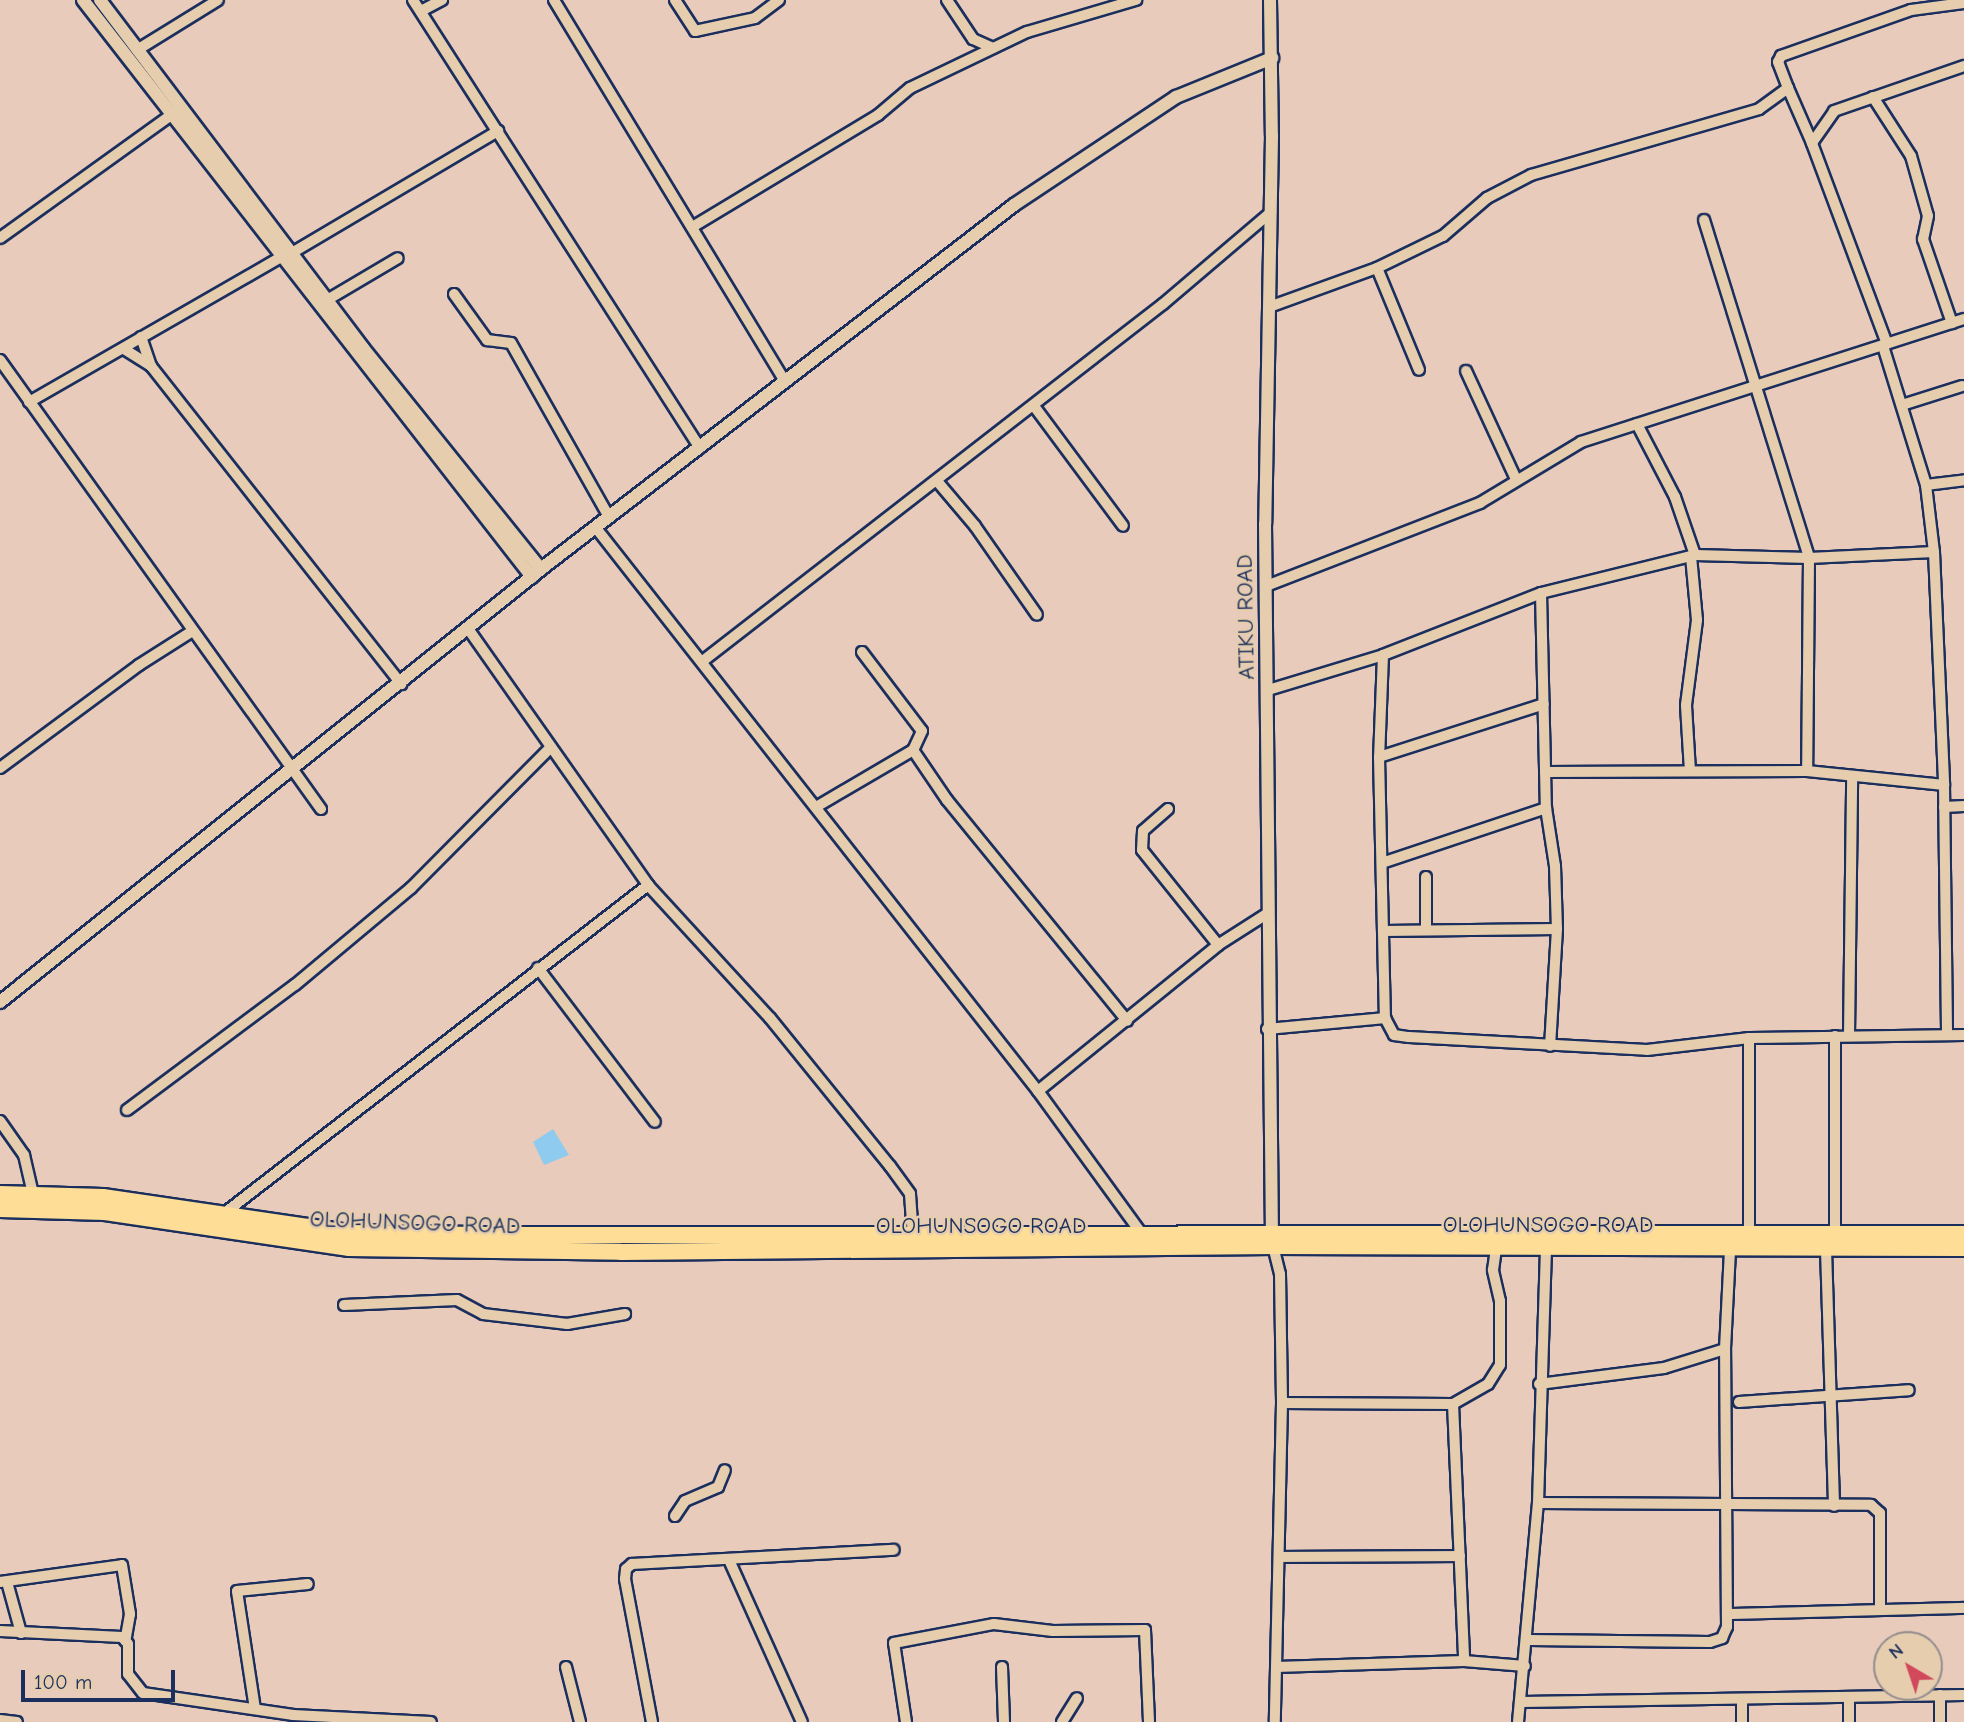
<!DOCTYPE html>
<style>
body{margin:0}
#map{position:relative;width:1964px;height:1722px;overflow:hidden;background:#e8cbba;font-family:"Comic Neue",sans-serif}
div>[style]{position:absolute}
.water>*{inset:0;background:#8fcbef}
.roads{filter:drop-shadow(2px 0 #1b2f5e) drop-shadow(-2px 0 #1b2f5e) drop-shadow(0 2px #1b2f5e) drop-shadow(0 -2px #1b2f5e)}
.minor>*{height:10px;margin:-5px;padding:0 5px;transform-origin:5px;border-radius:5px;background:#e6cdae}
.tertiary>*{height:12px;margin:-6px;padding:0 6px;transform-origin:6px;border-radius:6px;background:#e6cdae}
.primary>*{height:16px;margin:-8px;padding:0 8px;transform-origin:8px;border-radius:8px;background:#fede96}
span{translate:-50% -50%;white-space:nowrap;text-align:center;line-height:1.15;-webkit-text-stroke:5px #e6cdae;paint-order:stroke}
.street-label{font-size:23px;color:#1b2f5e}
.north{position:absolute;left:1873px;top:1631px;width:70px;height:70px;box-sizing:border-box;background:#e6cdae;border:2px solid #958e8e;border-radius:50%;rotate:321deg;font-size:19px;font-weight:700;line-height:28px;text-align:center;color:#1b2f5e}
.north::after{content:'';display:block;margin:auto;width:24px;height:32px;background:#d1495b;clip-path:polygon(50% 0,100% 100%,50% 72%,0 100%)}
.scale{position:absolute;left:21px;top:1670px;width:154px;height:32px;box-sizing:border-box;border:4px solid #1b2f5e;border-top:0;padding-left:9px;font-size:21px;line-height:24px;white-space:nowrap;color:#1b2f5e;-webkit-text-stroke:5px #e6cdae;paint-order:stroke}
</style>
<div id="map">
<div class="water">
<i style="clip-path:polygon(553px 1129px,569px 1155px,544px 1165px,533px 1142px)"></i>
</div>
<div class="roads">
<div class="minor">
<i style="left:413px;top:0;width:532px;rotate:57.36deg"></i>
<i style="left:554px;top:0;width:446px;rotate:58.8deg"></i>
<i style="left:675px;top:0;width:37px;rotate:57deg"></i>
<i style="left:695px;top:31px;width:61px;rotate:-12.2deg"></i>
<i style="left:755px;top:18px;width:30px;rotate:-37deg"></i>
<i style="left:947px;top:0;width:47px;rotate:56.3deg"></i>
<i style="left:973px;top:39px;width:22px;rotate:24deg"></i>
<i style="left:421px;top:11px;width:24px;rotate:-28deg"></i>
<i style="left:137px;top:50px;width:95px;rotate:-31.7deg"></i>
<i style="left:1788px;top:88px;width:60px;rotate:66.4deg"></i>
<i style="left:1873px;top:97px;width:70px;rotate:57.2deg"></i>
<i style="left:1911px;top:156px;width:62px;rotate:74.2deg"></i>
<i style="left:1928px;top:216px;width:24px;rotate:102deg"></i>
<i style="left:1923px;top:239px;width:89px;rotate:71deg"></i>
<i style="left:1704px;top:220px;width:354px;rotate:72.7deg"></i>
<i style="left:1809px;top:558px;width:213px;rotate:90.5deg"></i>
<i style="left:694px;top:226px;width:215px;rotate:-31.1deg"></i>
<i style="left:878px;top:115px;width:42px;rotate:-40.2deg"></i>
<i style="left:910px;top:88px;width:130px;rotate:-25.6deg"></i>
<i style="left:1027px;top:32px;width:114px;rotate:-16.4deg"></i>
<i style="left:0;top:238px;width:218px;rotate:-35.7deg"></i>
<i style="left:290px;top:254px;width:242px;rotate:-30.6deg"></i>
<i style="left:1377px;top:268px;width:110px;rotate:67.6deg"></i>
<i style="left:454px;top:294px;width:57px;rotate:54.3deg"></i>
<i style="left:487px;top:340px;width:24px;rotate:7deg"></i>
<i style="left:511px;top:343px;width:200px;rotate:60.6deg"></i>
<i style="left:327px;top:300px;width:82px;rotate:-30.6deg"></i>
<i style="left:1269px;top:307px;width:115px;rotate:-19.9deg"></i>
<i style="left:1377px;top:268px;width:73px;rotate:-25.9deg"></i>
<i style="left:1443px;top:236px;width:58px;rotate:-40.8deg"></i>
<i style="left:1487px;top:198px;width:50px;rotate:-27.6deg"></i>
<i style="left:1531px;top:175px;width:237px;rotate:-16.1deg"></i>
<i style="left:1759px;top:109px;width:36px;rotate:-36deg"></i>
<i style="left:1788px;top:88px;width:28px;rotate:-111deg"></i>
<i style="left:1778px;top:62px;width:7px;rotate:-63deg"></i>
<i style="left:1781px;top:56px;width:138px;rotate:-19.5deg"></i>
<i style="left:1911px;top:10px;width:53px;rotate:-7.5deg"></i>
<i style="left:141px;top:337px;width:31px;rotate:71deg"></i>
<i style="left:151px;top:366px;width:405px;rotate:51.8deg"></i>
<i style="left:1887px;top:344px;width:215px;rotate:-110.5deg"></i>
<i style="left:1812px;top:143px;width:39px;rotate:-55deg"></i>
<i style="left:1834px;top:111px;width:138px;rotate:-19.1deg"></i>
<i style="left:1883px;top:346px;width:145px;rotate:72.8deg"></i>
<i style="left:1926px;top:485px;width:67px;rotate:83.2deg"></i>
<i style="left:1934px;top:552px;width:233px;rotate:87.5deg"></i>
<i style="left:1944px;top:785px;width:250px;rotate:89.3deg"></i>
<i style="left:124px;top:349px;width:32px;rotate:32deg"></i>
<i style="left:0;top:360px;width:552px;rotate:54.44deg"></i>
<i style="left:1466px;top:371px;width:119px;rotate:65.2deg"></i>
<i style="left:29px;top:402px;width:289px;rotate:-29.9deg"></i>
<i style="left:1902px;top:405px;width:63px;rotate:-17.6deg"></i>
<i style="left:1034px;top:406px;width:149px;rotate:53.4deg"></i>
<i style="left:1637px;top:424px;width:82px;rotate:62.5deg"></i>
<i style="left:1675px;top:497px;width:61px;rotate:71deg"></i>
<i style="left:937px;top:481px;width:59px;rotate:49.8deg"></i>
<i style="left:975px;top:526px;width:108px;rotate:55.1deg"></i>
<i style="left:1926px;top:485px;width:38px;rotate:-7deg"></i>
<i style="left:596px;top:528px;width:716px;rotate:51.87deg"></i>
<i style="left:1038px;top:1091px;width:177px;rotate:54deg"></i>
<i style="left:1266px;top:586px;width:230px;rotate:-21.2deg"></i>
<i style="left:1480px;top:503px;width:118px;rotate:-31.1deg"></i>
<i style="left:1581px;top:442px;width:402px;rotate:-17.8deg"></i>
<i style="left:1541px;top:593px;width:215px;rotate:88.7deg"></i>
<i style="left:1546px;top:808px;width:59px;rotate:81.2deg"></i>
<i style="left:1555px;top:866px;width:63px;rotate:88.2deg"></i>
<i style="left:1557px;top:929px;width:117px;rotate:93.4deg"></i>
<i style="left:469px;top:630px;width:312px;rotate:54.9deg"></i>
<i style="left:648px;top:885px;width:180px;rotate:47.5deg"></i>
<i style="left:770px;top:1018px;width:191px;rotate:51deg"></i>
<i style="left:890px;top:1166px;width:34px;rotate:54deg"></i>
<i style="left:910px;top:1194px;width:39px;rotate:86deg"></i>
<i style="left:862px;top:652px;width:99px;rotate:52.8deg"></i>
<i style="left:922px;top:731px;width:21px;rotate:115deg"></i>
<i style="left:913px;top:750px;width:60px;rotate:55.8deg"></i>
<i style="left:947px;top:800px;width:285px;rotate:50.8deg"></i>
<i style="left:1383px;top:655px;width:102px;rotate:92.2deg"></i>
<i style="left:1379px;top:757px;width:261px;rotate:88.7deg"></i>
<i style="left:704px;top:660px;width:581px;rotate:-37.8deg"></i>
<i style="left:1163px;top:304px;width:142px;rotate:-40.4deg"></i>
<i style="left:1268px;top:690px;width:120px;rotate:-16.9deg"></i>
<i style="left:1383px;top:655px;width:170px;rotate:-21.4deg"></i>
<i style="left:1541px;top:593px;width:159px;rotate:-13.9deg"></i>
<i style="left:1695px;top:555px;width:114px;rotate:1.5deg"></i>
<i style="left:1809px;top:558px;width:125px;rotate:-2.7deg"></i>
<i style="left:1379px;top:757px;width:173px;rotate:-17.8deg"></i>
<i style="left:0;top:768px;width:173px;rotate:-36.5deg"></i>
<i style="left:139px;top:665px;width:62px;rotate:-32.4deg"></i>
<i style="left:1690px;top:771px;width:66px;rotate:-93.5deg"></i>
<i style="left:1686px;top:705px;width:86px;rotate:-82.6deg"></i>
<i style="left:1697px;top:620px;width:64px;rotate:-95.4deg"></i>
<i style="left:1545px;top:772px;width:262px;rotate:-0.2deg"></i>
<i style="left:1807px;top:771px;width:138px;rotate:5.8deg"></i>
<i style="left:816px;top:807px;width:113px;rotate:-30.4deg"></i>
<i style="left:1944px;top:807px;width:20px;rotate:-3deg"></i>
<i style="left:1168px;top:809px;width:33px;rotate:139deg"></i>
<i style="left:1143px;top:831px;width:19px;rotate:93deg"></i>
<i style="left:1142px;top:850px;width:122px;rotate:51.3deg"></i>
<i style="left:1382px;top:863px;width:173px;rotate:-18.5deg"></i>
<i style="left:1426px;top:877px;width:52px;rotate:90deg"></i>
<i style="left:1384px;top:931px;width:173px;rotate:-0.7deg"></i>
<i style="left:538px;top:968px;width:193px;rotate:52.8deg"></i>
<i style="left:1267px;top:1029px;width:119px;rotate:-5.3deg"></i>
<i style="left:1385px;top:1018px;width:19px;rotate:62deg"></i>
<i style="left:1394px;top:1035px;width:15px;rotate:8deg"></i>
<i style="left:1409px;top:1037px;width:238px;rotate:3.1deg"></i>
<i style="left:1647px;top:1050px;width:103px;rotate:-6.7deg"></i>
<i style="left:1749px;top:1038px;width:215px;rotate:-0.8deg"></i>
<i style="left:1849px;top:1036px;width:260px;rotate:-89.3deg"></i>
<i style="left:1749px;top:1038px;width:197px;rotate:90deg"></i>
<i style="left:1038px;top:1091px;width:232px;rotate:-39deg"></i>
<i style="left:1218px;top:945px;width:59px;rotate:-32.6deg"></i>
<i style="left:127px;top:1110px;width:209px;rotate:-36.7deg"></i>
<i style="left:295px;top:985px;width:151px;rotate:-39.9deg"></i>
<i style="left:411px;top:888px;width:196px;rotate:-45.2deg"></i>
<i style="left:0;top:1121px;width:42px;rotate:54.8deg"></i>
<i style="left:24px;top:1155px;width:40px;rotate:77deg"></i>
<i style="left:222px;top:1215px;width:539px;rotate:-37.76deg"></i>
<i style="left:1835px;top:1235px;width:199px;rotate:-90deg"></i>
<i style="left:1273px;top:1246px;width:29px;rotate:76deg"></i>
<i style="left:1280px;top:1274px;width:129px;rotate:89.1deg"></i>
<i style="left:1282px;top:1403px;width:319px;rotate:91.3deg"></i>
<i style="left:1826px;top:1249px;width:257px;rotate:88.2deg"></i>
<i style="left:344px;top:1305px;width:113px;rotate:-2.5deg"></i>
<i style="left:457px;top:1300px;width:30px;rotate:28deg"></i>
<i style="left:483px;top:1314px;width:85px;rotate:6.8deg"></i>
<i style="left:567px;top:1324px;width:59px;rotate:-9.8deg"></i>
<i style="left:1539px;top:1384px;width:126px;rotate:-7.3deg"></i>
<i style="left:1664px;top:1368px;width:64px;rotate:-17.3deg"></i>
<i style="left:1739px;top:1402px;width:170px;rotate:-4deg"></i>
<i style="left:1282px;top:1403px;width:171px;rotate:0.3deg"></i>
<i style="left:1453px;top:1404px;width:257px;rotate:87.5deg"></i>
<i style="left:1453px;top:1404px;width:40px;rotate:-29.7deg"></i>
<i style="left:1488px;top:1384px;width:22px;rotate:-58deg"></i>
<i style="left:1500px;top:1365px;width:64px;rotate:-90deg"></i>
<i style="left:1500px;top:1301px;width:32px;rotate:-103deg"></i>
<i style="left:1493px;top:1270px;width:22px;rotate:-82deg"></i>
<i style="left:1538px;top:1503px;width:333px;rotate:0.3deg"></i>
<i style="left:1871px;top:1505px;width:12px;rotate:42deg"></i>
<i style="left:1880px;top:1513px;width:96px;rotate:90deg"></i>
<i style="left:675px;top:1516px;width:18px;rotate:-56deg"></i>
<i style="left:685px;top:1501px;width:36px;rotate:-23deg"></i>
<i style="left:718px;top:1487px;width:18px;rotate:-68deg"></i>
<i style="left:1279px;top:1557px;width:181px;rotate:-0.3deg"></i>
<i style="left:730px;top:1562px;width:175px;rotate:65.8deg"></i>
<i style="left:0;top:1582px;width:123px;rotate:-7.9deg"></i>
<i style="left:122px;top:1565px;width:50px;rotate:80.7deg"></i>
<i style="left:130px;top:1614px;width:27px;rotate:100deg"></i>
<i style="left:7px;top:1582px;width:53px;rotate:74.6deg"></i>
<i style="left:1727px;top:1614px;width:237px;rotate:-1.5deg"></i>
<i style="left:0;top:1631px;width:122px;rotate:2.8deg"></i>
<i style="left:122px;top:1637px;width:9px;rotate:49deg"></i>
<i style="left:128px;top:1644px;width:30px;rotate:90deg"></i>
<i style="left:128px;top:1674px;width:24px;rotate:52deg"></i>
<i style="left:143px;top:1693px;width:152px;rotate:8.3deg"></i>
<i style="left:293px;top:1715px;width:138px;rotate:2.9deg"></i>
<i style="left:1529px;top:1640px;width:181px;rotate:0.6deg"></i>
<i style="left:1710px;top:1642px;width:13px;rotate:-18deg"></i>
<i style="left:1722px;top:1638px;width:12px;rotate:-66deg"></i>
<i style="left:1727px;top:1627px;width:278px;rotate:-90.4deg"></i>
<i style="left:1725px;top:1349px;width:100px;rotate:-87.1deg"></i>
<i style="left:566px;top:1667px;width:57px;rotate:75.7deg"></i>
<i style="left:1002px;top:1667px;width:55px;rotate:87.9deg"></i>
<i style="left:1276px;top:1667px;width:188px;rotate:-1.8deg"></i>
<i style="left:1464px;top:1661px;width:61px;rotate:4.7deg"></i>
<i style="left:1940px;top:1695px;width:27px;rotate:90deg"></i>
<i style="left:1742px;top:1701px;width:21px;rotate:90deg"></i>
<i style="left:1522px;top:1702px;width:442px;rotate:-0.9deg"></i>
<i style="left:255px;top:1709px;width:119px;rotate:-98.7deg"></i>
<i style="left:237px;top:1591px;width:71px;rotate:-5.6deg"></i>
<i style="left:0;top:1720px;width:17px;rotate:7deg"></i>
<i style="left:652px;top:1722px;width:146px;rotate:-100.7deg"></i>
<i style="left:625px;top:1579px;width:10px;rotate:-84deg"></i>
<i style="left:626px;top:1569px;width:8px;rotate:-40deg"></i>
<i style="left:632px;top:1564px;width:262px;rotate:-3.1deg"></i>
<i style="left:906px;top:1722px;width:80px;rotate:-98.6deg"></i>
<i style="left:894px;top:1643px;width:102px;rotate:-10.8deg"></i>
<i style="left:994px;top:1624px;width:59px;rotate:6.8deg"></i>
<i style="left:1053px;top:1631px;width:92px;rotate:-0.6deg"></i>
<i style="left:1145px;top:1630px;width:92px;rotate:87.5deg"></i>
<i style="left:1062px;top:1722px;width:28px;rotate:-58deg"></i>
<i style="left:1518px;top:1722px;width:220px;rotate:-84.8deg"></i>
<i style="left:1538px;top:1503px;width:254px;rotate:-88.2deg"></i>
<i style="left:1849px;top:1722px;width:25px;rotate:-90deg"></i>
</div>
<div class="tertiary">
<i style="left:83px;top:0;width:731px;rotate:52.11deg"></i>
<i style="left:100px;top:0;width:436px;rotate:52.9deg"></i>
<i style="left:363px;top:348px;width:284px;rotate:51.2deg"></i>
<i style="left:1270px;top:0;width:136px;rotate:89.2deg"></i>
<i style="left:1272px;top:136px;width:388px;rotate:91deg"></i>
<i style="left:1265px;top:524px;width:718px;rotate:89.44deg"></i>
<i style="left:0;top:1002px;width:693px;rotate:-38.67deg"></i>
<i style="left:541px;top:569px;width:597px;rotate:-37.58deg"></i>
<i style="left:1014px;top:205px;width:195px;rotate:-33.7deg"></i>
<i style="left:1176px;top:97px;width:104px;rotate:-22.1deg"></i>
</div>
<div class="primary">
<i style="left:0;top:1194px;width:103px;rotate:1.7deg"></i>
<i style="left:103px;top:1197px;width:250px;rotate:8.3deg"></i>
<i style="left:350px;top:1233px;width:125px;rotate:0.9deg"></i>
<i style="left:475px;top:1235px;width:1489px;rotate:-0.04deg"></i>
<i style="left:0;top:1209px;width:105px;rotate:1.6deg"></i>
<i style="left:105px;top:1212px;width:247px;rotate:8.4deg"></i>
<i style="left:349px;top:1248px;width:272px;rotate:0.8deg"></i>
<i style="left:621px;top:1252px;width:652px;rotate:-0.53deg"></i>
<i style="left:1273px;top:1246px;width:691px;rotate:0.17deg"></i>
</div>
</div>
<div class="street-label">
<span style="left:1246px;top:617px;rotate:-91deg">ATIKU ROAD</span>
<span style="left:415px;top:1223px;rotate:2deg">OLOHUNSOGO ROAD</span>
<span style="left:1548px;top:1225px">OLOHUNSOGO ROAD</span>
<span style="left:981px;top:1226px">OLOHUNSOGO ROAD</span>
</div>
<div class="north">N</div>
<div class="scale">100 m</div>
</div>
